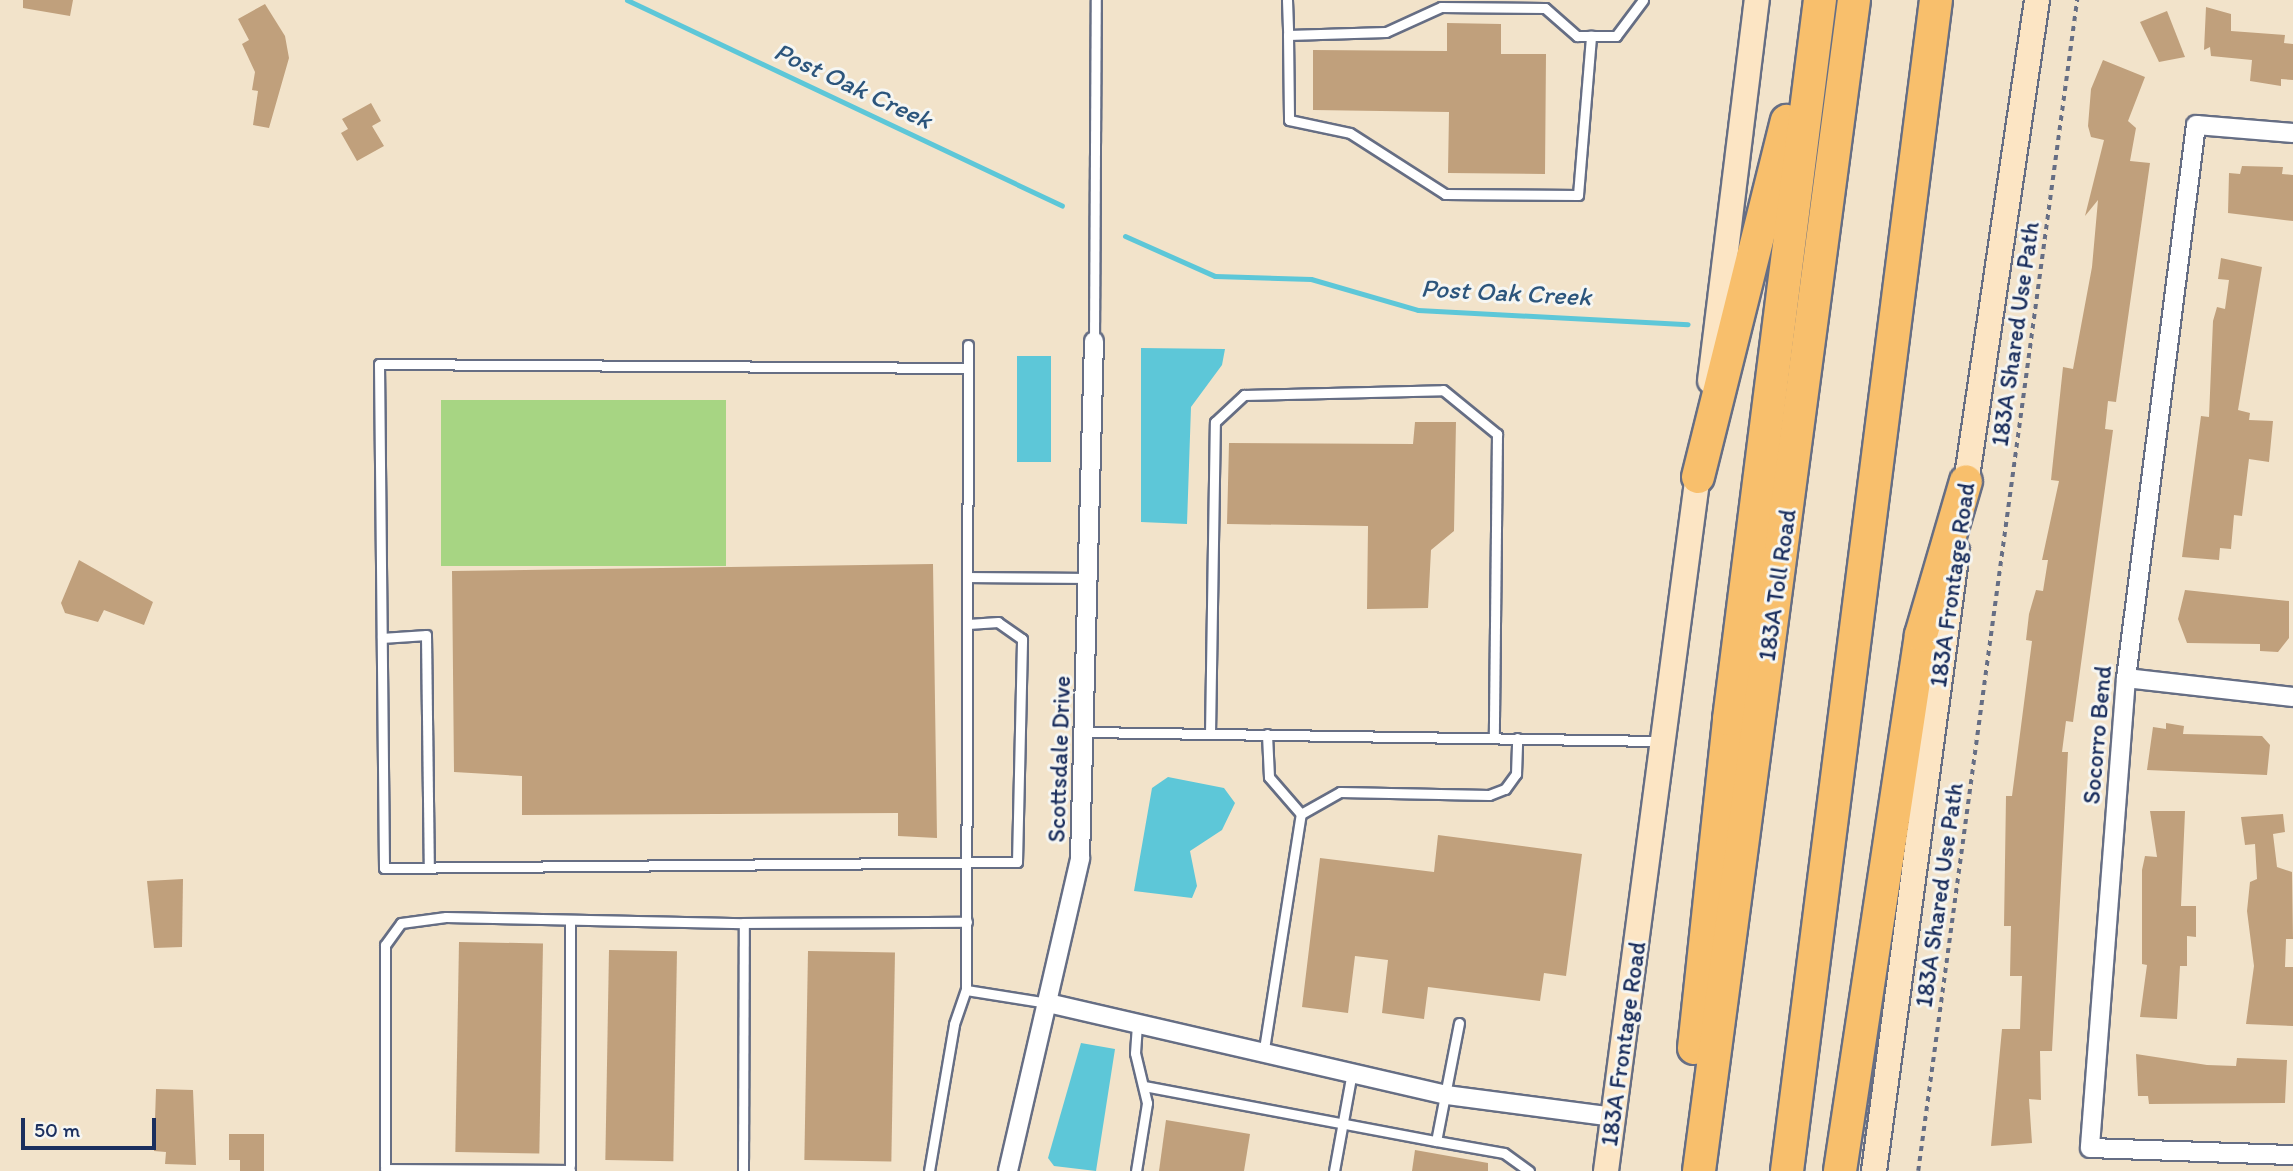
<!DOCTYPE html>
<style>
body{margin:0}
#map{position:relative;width:2293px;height:1171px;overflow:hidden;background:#f2e3ca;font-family:Itim,sans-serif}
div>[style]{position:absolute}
.green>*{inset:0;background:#a7d583;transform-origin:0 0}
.water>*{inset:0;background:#5dc7d8;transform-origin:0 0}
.stream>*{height:5px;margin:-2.5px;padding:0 2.5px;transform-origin:2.5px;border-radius:2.5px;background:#5dc7d8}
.building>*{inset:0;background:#c0a07c;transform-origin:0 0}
.path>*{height:3.5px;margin-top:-1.75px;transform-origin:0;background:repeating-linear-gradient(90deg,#666e84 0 5px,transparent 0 10px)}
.roads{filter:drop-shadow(2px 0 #666e84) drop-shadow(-2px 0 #666e84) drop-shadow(0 2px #666e84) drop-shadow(0 -2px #666e84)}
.service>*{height:9px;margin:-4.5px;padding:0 4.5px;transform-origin:4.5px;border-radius:4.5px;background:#fff}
.minor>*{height:18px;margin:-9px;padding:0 9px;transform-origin:9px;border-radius:9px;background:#fff}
.secondary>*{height:24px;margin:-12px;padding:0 12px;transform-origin:12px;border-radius:12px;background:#fce5c4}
.motorway>*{height:32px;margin:-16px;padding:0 16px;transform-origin:16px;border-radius:16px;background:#f8bf6c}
span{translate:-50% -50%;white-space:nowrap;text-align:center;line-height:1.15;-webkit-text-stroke:6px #f6f6f2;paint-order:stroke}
.street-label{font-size:24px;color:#1b2f5e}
.water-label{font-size:26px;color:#2c557c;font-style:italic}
.scale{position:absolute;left:21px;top:1118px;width:135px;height:32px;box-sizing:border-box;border:4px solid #1b2f5e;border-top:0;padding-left:9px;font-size:21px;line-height:24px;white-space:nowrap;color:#1b2f5e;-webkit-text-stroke:5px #f6f6f2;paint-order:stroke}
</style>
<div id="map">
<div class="green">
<i style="left:441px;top:400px;width:285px;height:166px"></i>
</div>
<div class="water">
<i style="clip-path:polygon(1141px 348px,1225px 349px,1222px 365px,1191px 407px,1187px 524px,1141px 522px)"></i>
<i style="left:1017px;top:356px;width:34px;height:106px"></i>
<i style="clip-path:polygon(1168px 777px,1224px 788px,1235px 803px,1222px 830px,1190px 851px,1197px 886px,1192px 898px,1134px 891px,1152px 788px)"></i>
<i style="clip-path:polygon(1081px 1043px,1115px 1049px,1096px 1171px,1054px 1166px,1048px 1158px)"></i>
</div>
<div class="stream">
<i style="left:627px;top:0;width:481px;rotate:25.3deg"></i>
<i style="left:1125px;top:236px;width:98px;rotate:24deg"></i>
<i style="left:1215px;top:276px;width:96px;rotate:1.8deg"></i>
<i style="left:1311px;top:279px;width:111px;rotate:16.2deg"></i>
<i style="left:1418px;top:310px;width:270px;rotate:3deg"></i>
</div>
<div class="building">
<i style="clip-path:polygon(23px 0,73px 0,70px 16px,23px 8px)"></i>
<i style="clip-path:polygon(265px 4px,285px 36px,289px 58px,269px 128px,253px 125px,258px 91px,252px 90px,255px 72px,242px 44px,249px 40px,238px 19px)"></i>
<i style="clip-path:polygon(2206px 7px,2231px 14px,2231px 31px,2285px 35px,2284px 43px,2293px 44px,2293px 80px,2281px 79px,2281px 86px,2250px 81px,2252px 60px,2211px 56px,2210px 47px,2204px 50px)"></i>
<i style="clip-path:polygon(2167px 11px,2185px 57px,2159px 62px,2140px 22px)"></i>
<i style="clip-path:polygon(1447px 23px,1501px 24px,1501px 54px,1546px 54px,1545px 174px,1448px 173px,1449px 112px,1313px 110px,1313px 50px,1447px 51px)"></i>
<i style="clip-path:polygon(2103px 60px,2145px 77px,2128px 121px,2136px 128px,2130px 161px,2150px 163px,2116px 402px,2108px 401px,2105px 429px,2113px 430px,2073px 722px,2066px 721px,2062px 752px,2068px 752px,2052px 1051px,2040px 1051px,2041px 1100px,2029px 1099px,2032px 1143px,1991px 1146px,2002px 1029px,2020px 1029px,2022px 976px,2010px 976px,2011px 926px,2004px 926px,2006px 796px,2012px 796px,2032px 641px,2026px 640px,2029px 614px,2036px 590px,2043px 591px,2048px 560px,2042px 560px,2059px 481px,2051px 480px,2063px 367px,2073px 369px,2092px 267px,2098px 200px,2085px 216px,2104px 140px,2091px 137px,2088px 126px,2091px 89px)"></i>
<i style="clip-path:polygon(371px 103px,381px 121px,372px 126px,384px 146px,357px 161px,341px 133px,348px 129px,342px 119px)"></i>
<i style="clip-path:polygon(2242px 166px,2283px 167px,2282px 174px,2293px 175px,2293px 221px,2228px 213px,2229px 173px,2240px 174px)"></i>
<i style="clip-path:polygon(2221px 258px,2262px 267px,2238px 410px,2250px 413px,2249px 420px,2273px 421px,2269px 462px,2249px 459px,2242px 516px,2234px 515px,2231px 549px,2220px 548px,2219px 560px,2182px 557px,2201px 416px,2209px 417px,2213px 321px,2217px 307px,2225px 309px,2229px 280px,2218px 279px)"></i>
<i style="clip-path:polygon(1415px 422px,1456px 422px,1454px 531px,1431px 550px,1428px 608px,1367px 609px,1368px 526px,1227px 524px,1229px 443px,1413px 444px)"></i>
<i style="clip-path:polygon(79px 560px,153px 602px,144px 625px,104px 610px,98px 622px,65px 613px,61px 603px)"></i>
<i style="clip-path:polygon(933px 564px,937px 838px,898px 836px,898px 813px,522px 815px,522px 776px,454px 772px,452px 571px)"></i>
<i style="clip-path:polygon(2185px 590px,2289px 601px,2289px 638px,2278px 652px,2260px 651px,2260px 644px,2187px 643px,2178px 619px)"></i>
<i style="clip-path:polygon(2166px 723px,2184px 726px,2183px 734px,2262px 736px,2270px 745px,2267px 775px,2147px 770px,2153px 727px,2166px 729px)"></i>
<i style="clip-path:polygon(2150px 811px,2185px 811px,2181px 906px,2196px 906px,2196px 937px,2187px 936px,2187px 966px,2180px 966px,2177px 1019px,2140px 1017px,2147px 965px,2142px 964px,2142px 870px,2145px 856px,2157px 857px)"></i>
<i style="clip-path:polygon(2283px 814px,2285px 832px,2273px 834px,2277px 867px,2292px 872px,2293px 939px,2286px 939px,2285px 967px,2293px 967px,2293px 1026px,2246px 1024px,2254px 966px,2247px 911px,2250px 882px,2257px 879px,2255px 844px,2245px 845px,2241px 817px)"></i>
<i style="clip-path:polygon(1438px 835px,1582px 854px,1566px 976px,1544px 973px,1540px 1001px,1428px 987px,1424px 1019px,1382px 1013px,1388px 960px,1355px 956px,1348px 1013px,1302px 1007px,1320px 858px,1434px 872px)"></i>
<i style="clip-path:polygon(183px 879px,182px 947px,154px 948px,147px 881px)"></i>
<i style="left:459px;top:942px;width:84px;height:210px;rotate:1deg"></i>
<i style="left:609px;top:950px;width:68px;height:210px;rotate:1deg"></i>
<i style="left:808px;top:951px;width:87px;height:209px;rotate:1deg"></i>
<i style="clip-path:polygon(2136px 1054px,2207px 1065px,2236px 1066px,2237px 1058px,2287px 1060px,2285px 1103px,2149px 1104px,2148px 1096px,2138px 1096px)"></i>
<i style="clip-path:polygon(156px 1089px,193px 1090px,196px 1165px,165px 1164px,166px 1152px,154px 1151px)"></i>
<i style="clip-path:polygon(1166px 1120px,1250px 1134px,1244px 1171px,1159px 1171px)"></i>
<i style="clip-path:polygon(229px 1134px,264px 1134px,264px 1171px,240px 1171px,240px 1160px,229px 1160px)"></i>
<i style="clip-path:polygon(1415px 1150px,1488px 1163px,1488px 1171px,1412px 1171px)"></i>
</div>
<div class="path">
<i style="left:1918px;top:1171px;width:1182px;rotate:-82.27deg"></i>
</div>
<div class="roads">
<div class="service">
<i style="left:1287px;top:0;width:35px;rotate:88deg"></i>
<i style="left:1288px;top:35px;width:98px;rotate:-1.8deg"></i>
<i style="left:1386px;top:32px;width:60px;rotate:-24.4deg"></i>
<i style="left:1441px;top:7px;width:104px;rotate:0.6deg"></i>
<i style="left:1545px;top:8px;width:43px;rotate:41.2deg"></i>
<i style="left:1577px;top:36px;width:39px"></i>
<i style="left:1616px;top:36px;width:45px;rotate:-53.1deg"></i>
<i style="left:1288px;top:35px;width:85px;rotate:89.3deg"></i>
<i style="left:1289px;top:120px;width:62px;rotate:12deg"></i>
<i style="left:1350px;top:133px;width:113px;rotate:32.7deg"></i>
<i style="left:1445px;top:194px;width:133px;rotate:0.4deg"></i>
<i style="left:1578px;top:195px;width:160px;rotate:-85.3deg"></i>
<i style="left:1094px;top:341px;width:341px;rotate:-89.7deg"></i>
<i style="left:968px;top:368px;width:589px;rotate:-179.61deg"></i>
<i style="left:379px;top:364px;width:504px;rotate:89.43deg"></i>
<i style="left:384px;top:868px;width:633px;rotate:-0.54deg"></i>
<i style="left:1017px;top:862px;width:223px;rotate:-88.7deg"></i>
<i style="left:1022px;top:639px;width:29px;rotate:-145deg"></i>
<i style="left:998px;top:622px;width:30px;rotate:176deg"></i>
<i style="left:968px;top:577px;width:119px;rotate:0.5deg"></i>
<i style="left:382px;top:638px;width:44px;rotate:-3.9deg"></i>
<i style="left:426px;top:635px;width:233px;rotate:89.3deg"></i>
<i style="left:1086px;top:732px;width:576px;rotate:0.9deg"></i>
<i style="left:1210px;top:734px;width:312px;rotate:-89.1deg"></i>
<i style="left:1215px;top:422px;width:40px;rotate:-43deg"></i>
<i style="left:1244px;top:395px;width:199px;rotate:-1.4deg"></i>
<i style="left:1443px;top:390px;width:70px;rotate:39.2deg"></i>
<i style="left:1497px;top:434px;width:304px;rotate:90.6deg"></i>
<i style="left:1301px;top:814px;width:45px;rotate:-29.4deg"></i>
<i style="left:1340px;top:792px;width:149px;rotate:1.2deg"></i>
<i style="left:1489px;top:795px;width:17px;rotate:-21deg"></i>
<i style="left:1505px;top:789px;width:19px;rotate:-54deg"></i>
<i style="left:1516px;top:774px;width:36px;rotate:-88deg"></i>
<i style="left:570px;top:920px;width:245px;rotate:90deg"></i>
<i style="left:966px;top:990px;width:83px;rotate:9deg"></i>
<i style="left:1459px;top:1023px;width:120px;rotate:101deg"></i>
<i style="left:1436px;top:1141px;width:69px;rotate:10deg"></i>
<i style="left:1504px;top:1153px;width:31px;rotate:36deg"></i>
<i style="left:1264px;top:1049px;width:238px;rotate:-81.1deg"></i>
<i style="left:1301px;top:814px;width:49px;rotate:-130.9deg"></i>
<i style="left:1269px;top:777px;width:43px;rotate:-92.7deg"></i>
<i style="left:1144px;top:1086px;width:297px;rotate:10.7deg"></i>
<i style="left:385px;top:1166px;width:221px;rotate:-90deg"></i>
<i style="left:385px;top:945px;width:27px;rotate:-54deg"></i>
<i style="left:401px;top:923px;width:45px;rotate:-7.6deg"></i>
<i style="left:446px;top:917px;width:298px;rotate:1.2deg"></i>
<i style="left:385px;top:1169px;width:185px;rotate:0.3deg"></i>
<i style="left:743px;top:1171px;width:248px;rotate:-89.8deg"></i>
<i style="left:744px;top:923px;width:223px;rotate:-0.3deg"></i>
<i style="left:929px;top:1171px;width:149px;rotate:-80.3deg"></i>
<i style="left:954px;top:1024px;width:36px;rotate:-71deg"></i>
<i style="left:966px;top:990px;width:645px;rotate:-89.82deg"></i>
<i style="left:1136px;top:1171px;width:69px;rotate:-80.8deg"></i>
<i style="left:1147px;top:1103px;width:51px;rotate:-103.5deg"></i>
<i style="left:1135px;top:1053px;width:31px;rotate:-86deg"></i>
<i style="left:1334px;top:1171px;width:101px;rotate:-79.7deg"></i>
</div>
<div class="minor">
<i style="left:2293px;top:133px;width:97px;rotate:-175.3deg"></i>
<i style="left:2196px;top:125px;width:557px;rotate:97.21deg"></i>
<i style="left:2126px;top:678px;width:471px;rotate:94.4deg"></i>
<i style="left:2090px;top:1148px;width:203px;rotate:2deg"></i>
<i style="left:2126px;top:678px;width:168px;rotate:6.5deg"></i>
<i style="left:1048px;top:1003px;width:409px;rotate:13deg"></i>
<i style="left:1447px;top:1095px;width:167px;rotate:7.5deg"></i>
<i style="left:1008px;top:1171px;width:321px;rotate:-77deg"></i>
<i style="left:1080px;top:858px;width:517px;rotate:-88.45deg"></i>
</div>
<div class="secondary">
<i style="left:1710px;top:381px;width:384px;rotate:-83deg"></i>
<i style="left:1964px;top:497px;width:502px;rotate:-81.64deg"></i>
<i style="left:1606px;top:1171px;width:718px;rotate:-82.48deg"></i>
<i style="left:1874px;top:1171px;width:626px;rotate:-82.38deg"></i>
</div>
<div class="motorway">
<i style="left:1698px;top:477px;width:367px;rotate:-76deg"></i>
<i style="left:1694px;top:1048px;width:331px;rotate:-83.9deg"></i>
<i style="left:1729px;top:719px;width:725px;rotate:-82.79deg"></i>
<i style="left:1699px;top:1171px;width:1181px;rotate:-82.46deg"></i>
<i style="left:1787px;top:1171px;width:1180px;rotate:-82.75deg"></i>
<i style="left:1840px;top:1171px;width:542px;rotate:-81.41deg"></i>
<i style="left:1921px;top:635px;width:160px;rotate:-73.7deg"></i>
</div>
</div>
<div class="street-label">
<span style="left:2015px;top:334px;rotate:-82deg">183A Shared Use Path</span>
<span style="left:1777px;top:585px;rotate:-82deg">183A Toll Road</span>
<span style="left:1952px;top:585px;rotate:-82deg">183A Frontage Road</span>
<span style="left:2097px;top:735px;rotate:-85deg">Socorro Bend</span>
<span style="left:1059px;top:759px;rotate:-88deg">Scottsdale Drive</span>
<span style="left:1939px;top:895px;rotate:-82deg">183A Shared Use Path</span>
<span style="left:1623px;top:1044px;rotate:-82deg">183A Frontage Road</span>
</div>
<div class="water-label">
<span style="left:853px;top:86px;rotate:25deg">Post Oak Creek</span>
<span style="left:1506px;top:293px;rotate:3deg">Post Oak Creek</span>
</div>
<div class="scale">50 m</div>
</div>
